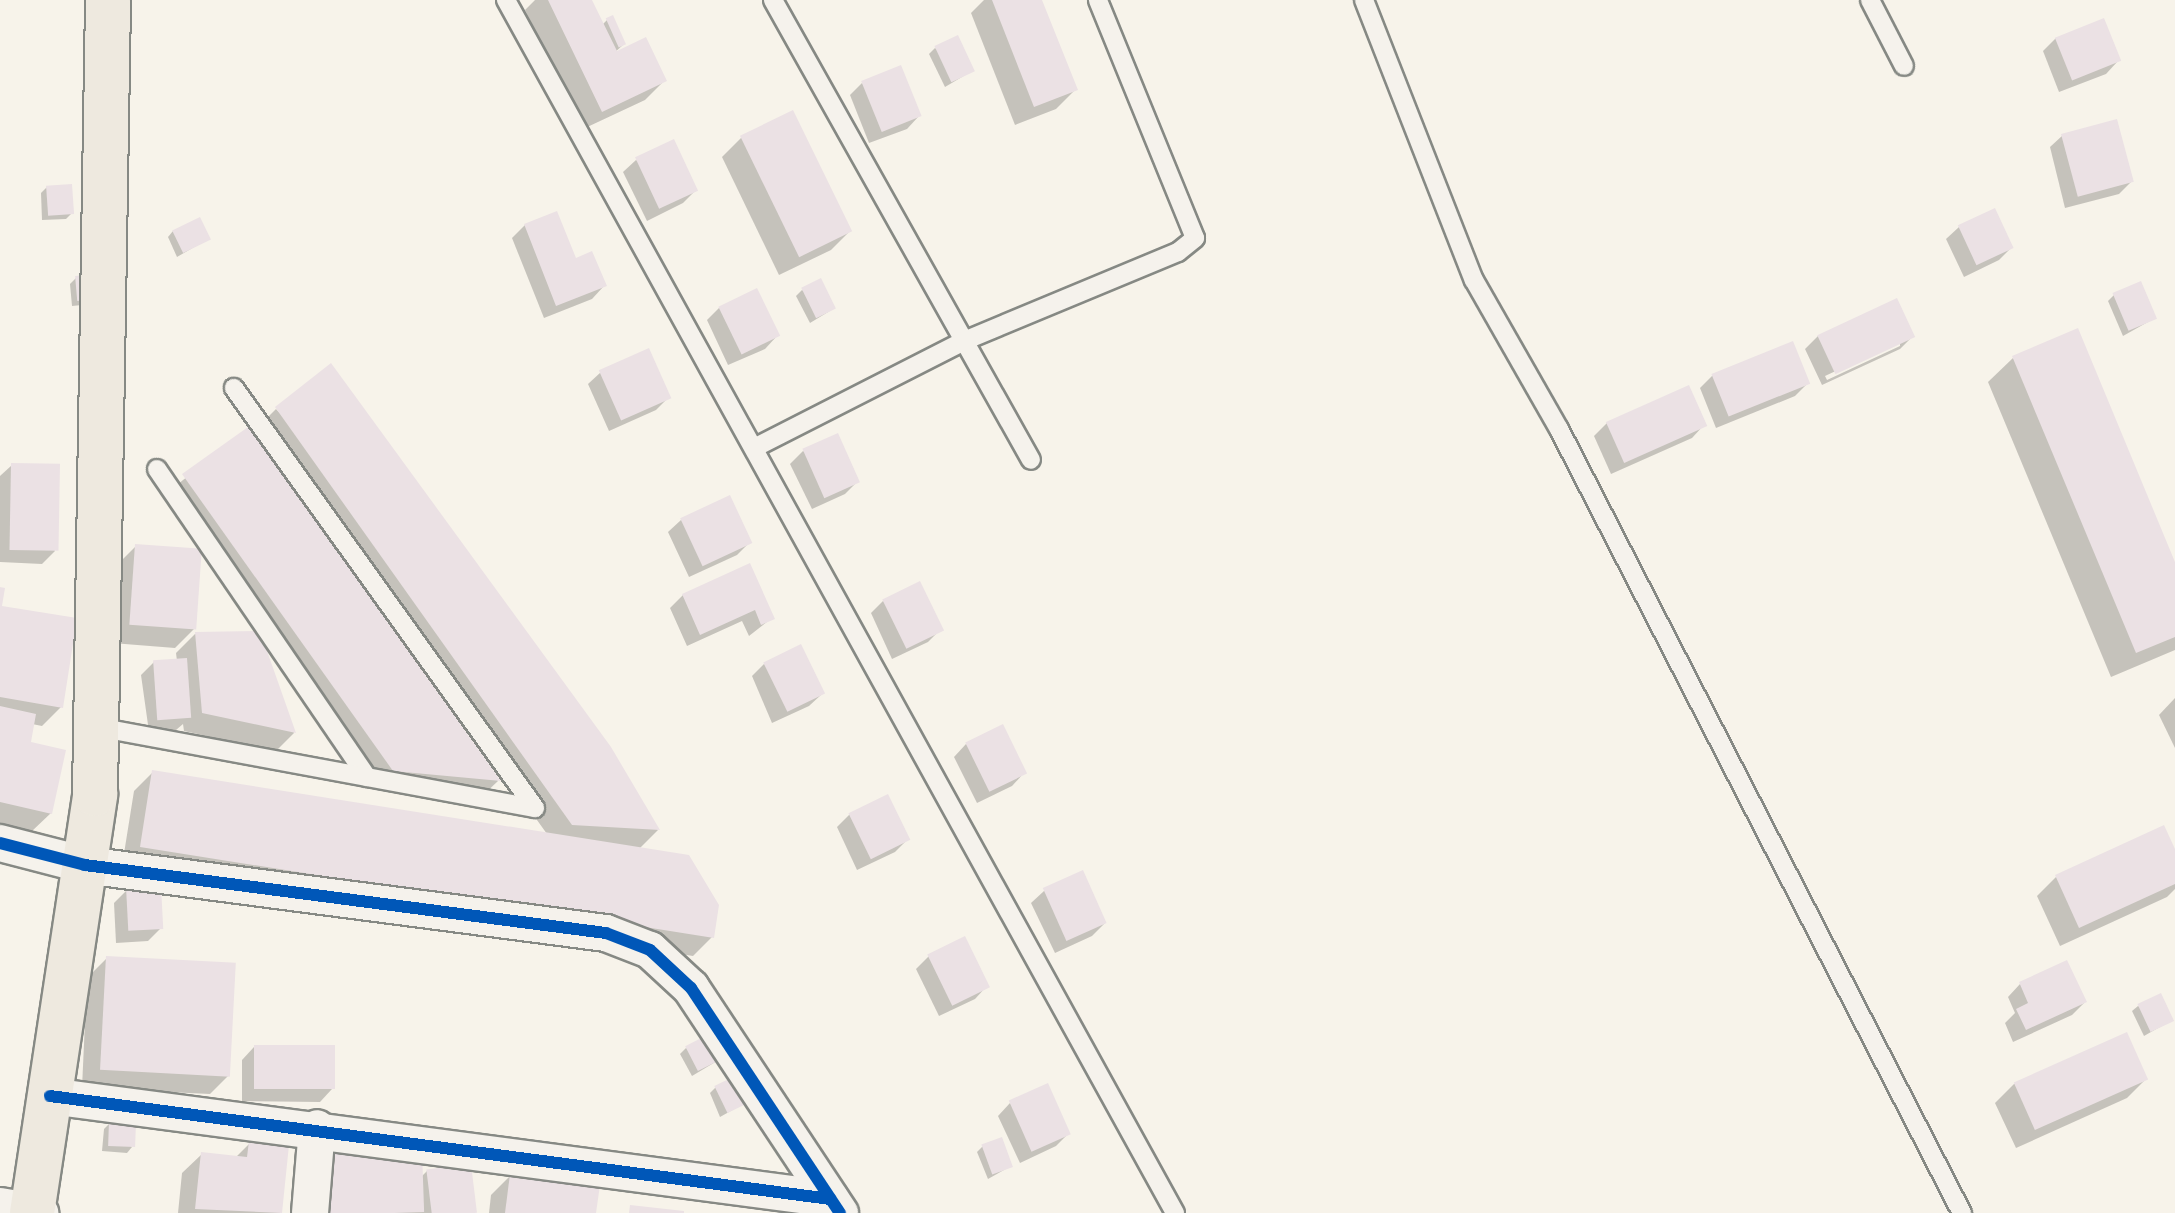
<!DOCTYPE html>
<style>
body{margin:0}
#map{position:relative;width:2175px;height:1213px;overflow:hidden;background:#f7f3ea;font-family:"Architects Daughter",sans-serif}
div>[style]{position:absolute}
.shadow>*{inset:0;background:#0003}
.building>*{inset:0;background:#ebe1e4;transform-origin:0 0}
.roads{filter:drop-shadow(2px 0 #868984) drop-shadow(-2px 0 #868984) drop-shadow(0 2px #868984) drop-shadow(0 -2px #868984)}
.service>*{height:18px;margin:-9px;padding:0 9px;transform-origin:9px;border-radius:9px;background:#f5f2ec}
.minor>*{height:36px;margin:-18px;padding:0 18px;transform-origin:18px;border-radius:18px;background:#f5f2ec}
.primary>*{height:44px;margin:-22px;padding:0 22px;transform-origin:22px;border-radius:22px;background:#eee9df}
.cycleway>*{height:12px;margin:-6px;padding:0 6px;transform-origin:6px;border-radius:6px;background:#0057b8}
span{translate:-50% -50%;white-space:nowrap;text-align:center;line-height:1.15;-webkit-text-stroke:6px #fcf5e5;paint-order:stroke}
</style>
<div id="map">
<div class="shadow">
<i style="clip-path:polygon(535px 0,590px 0,602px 25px,607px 20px,624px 44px,613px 54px,664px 81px,645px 100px,583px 129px,525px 10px)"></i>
<i style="clip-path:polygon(984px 0,1039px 0,1075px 90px,1056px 109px,1015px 125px,971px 13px)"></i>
<i style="clip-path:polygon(2056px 38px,2118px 61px,2106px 74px,2059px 92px,2043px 51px)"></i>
<i style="clip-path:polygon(935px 48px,972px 71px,945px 87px,929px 54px)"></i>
<i style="clip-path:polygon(862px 83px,919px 116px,907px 129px,869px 143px,850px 95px)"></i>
<i style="clip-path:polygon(792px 113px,850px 231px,831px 250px,779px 275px,722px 157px,741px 138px)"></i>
<i style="clip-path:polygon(2063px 135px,2132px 181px,2119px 194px,2065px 208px,2050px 147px)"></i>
<i style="clip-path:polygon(636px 160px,696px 190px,683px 203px,647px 221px,623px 172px)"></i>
<i style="clip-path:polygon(47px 187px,72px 213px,66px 219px,42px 220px,41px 193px)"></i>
<i style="clip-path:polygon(525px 225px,575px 261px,604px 286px,592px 299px,544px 318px,512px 238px)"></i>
<i style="clip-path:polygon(1959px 227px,2011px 248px,1999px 260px,1964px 277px,1946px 239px)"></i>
<i style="clip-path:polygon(173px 231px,208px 239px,177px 257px,168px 237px)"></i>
<i style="clip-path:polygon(76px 278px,92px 304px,72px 306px,70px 284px)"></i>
<i style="clip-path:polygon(802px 290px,833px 309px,810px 323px,796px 296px)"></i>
<i style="clip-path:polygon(2114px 295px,2155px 318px,2123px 336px,2108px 301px)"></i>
<i style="clip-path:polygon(720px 307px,777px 336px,765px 349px,728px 365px,707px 320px)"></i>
<i style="clip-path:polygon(evenodd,1818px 336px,1913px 336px,1900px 349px,1822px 385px,1805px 349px,1818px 336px,1900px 341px,1900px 346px,1827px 380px,1825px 376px,1900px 341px)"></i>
<i style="clip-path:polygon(2013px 358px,2175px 567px,2175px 650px,2111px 677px,1988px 382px)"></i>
<i style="clip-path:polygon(601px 372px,669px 397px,656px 410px,609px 431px,588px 384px)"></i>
<i style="clip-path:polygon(1713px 375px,1807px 384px,1795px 396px,1716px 428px,1700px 388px)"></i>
<i style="clip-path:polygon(276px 409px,658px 830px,639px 849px,712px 937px,693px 956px,122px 866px,134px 791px,153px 772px,547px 834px,257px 428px)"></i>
<i style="clip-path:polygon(1607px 423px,1704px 425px,1692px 438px,1611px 474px,1594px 436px)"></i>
<i style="clip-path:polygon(248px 429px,498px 781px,479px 799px,374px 789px,164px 495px)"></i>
<i style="clip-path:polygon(803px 451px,858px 481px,845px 494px,812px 509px,790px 464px)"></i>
<i style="clip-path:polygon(12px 465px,55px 551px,42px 564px,0 562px,0 476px)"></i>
<i style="clip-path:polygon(681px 520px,750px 542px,737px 555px,689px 577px,668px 532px)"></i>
<i style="clip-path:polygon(136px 546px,194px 629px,175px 648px,112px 643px,117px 565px)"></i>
<i style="clip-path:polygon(749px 565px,772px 618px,749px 636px,742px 621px,687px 646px,670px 608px,683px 595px)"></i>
<i style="clip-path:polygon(0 589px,0 608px,61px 707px,42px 726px,32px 724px,28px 744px,51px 813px,31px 832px,0 825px)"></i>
<i style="clip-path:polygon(883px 601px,941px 629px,928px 642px,892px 659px,871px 613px)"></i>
<i style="clip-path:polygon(258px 633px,294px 733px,276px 751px,184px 731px,183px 724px,176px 730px,149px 732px,141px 675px,154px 662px,177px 661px,176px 653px,195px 634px)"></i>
<i style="clip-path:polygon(764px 664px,822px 694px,809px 706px,772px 723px,752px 676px)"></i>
<i style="clip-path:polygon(2175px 698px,2175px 748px,2159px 715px)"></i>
<i style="clip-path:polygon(966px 744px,1024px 773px,1012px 786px,977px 803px,954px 757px)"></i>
<i style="clip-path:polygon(850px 814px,908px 839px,895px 852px,857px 870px,837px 827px)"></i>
<i style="clip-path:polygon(2175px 853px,2175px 889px,2167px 897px,2060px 946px,2037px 896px,2056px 877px)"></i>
<i style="clip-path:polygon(1082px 872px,1105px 923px,1092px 936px,1055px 953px,1031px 903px,1044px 891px)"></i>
<i style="clip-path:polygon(127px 890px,161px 928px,148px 941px,116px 943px,114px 903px)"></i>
<i style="clip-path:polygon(929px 956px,987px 986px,975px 999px,939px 1016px,916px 969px)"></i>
<i style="clip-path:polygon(106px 959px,229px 1075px,210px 1094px,82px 1088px,87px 978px)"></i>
<i style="clip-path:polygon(2020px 984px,2085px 1002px,2072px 1015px,2013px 1042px,2005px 1023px,2015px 1013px,2008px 997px)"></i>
<i style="clip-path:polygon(2138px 1006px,2172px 1020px,2144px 1036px,2132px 1011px)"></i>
<i style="clip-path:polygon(254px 1047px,332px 1089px,320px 1102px,242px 1101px,242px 1060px)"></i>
<i style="clip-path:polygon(686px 1048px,722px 1058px,692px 1076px,680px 1054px)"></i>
<i style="clip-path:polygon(2146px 1079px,2127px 1098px,2016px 1148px,1995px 1103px,2014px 1084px)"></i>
<i style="clip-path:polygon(716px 1087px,745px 1103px,720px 1117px,710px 1093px)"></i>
<i style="clip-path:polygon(1010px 1103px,1069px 1133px,1056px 1146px,1020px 1163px,998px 1116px)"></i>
<i style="clip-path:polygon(110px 1123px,132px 1147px,127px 1153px,102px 1151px,104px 1129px)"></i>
<i style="clip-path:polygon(250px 1143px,287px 1147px,280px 1213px,178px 1213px,182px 1173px,202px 1154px,235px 1158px)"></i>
<i style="clip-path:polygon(983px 1146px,1011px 1166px,988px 1179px,977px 1152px)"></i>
<i style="clip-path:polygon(427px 1171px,475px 1213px,310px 1213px,308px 1175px,421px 1177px)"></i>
<i style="clip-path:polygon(510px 1176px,594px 1213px,489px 1213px,491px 1195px)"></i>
</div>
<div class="building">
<i style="clip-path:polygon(548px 0,592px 0,617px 51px,646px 37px,667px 81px,602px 112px)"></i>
<i style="clip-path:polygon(992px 0,1042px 0,1078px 90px,1034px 107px)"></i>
<i style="left:613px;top:15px;width:32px;height:8px;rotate:66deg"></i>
<i style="left:2104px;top:18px;width:46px;height:53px;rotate:68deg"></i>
<i style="left:958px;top:35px;width:40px;height:26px;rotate:65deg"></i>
<i style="left:901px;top:65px;width:55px;height:43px;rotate:68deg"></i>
<i style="left:793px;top:110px;width:135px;height:59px;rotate:64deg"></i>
<i style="left:2117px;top:119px;width:65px;height:58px;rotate:75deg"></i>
<i style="left:674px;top:139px;width:57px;height:43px;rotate:65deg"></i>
<i style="left:72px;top:184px;width:30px;height:26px;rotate:86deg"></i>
<i style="left:1995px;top:208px;width:44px;height:41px;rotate:65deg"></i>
<i style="clip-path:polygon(557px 211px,576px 258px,592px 251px,607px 286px,556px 306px,524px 224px)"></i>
<i style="left:200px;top:217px;width:25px;height:31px;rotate:64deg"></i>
<i style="left:98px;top:274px;width:25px;height:23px;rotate:85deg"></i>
<i style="left:821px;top:278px;width:34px;height:22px;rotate:64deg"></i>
<i style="left:2141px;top:281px;width:41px;height:31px;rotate:67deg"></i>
<i style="left:757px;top:288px;width:53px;height:43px;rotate:64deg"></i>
<i style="left:1897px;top:298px;width:43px;height:88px;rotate:65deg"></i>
<i style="clip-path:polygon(2078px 328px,2175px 562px,2175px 637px,2136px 653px,2012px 356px)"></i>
<i style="left:1793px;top:341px;width:46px;height:88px;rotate:68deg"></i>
<i style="left:649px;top:348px;width:55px;height:55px;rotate:66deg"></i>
<i style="clip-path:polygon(331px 363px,611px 747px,660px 830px,572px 825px,275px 407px)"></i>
<i style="left:1689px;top:385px;width:45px;height:91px;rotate:66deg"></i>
<i style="clip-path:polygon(248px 427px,501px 781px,393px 771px,182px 474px)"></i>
<i style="left:838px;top:433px;width:54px;height:39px;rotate:66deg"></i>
<i style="left:11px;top:463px;width:49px;height:87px;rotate:1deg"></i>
<i style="left:730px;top:495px;width:53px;height:55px;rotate:65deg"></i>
<i style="left:135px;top:544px;width:67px;height:81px;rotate:4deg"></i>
<i style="clip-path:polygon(750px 563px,775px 619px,761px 625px,755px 610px,700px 635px,682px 594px)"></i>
<i style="left:920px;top:581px;width:55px;height:42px;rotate:64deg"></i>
<i style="clip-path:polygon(0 587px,5px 588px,2px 606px,77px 618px,63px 708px,0 697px)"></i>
<i style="clip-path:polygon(260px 631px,296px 733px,202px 713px,195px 632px)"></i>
<i style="left:801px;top:644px;width:55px;height:42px;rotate:64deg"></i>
<i style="left:187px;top:658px;width:60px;height:34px;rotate:86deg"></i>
<i style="clip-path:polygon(0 706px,36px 714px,31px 742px,66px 750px,52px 814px,0 802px)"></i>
<i style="left:1003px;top:724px;width:55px;height:42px;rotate:64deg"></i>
<i style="clip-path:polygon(152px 770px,689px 855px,719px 905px,714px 938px,140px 847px)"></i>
<i style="left:888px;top:794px;width:51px;height:44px;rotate:64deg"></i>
<i style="clip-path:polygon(2164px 825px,2175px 849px,2175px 884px,2079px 928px,2055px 875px)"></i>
<i style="left:1083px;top:870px;width:58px;height:44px;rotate:66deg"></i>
<i style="left:161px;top:886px;width:43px;height:35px;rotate:87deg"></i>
<i style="left:965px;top:936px;width:57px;height:42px;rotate:64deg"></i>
<i style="left:106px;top:956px;width:130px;height:114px;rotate:3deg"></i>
<i style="clip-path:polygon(2067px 960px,2087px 1002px,2026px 1030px,2016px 1009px,2028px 1003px,2019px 982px)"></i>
<i style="left:2161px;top:993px;width:31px;height:26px;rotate:65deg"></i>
<i style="left:2127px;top:1032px;width:52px;height:124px;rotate:66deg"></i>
<i style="left:711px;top:1033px;width:28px;height:29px;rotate:63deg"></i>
<i style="left:254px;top:1045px;width:81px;height:44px"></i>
<i style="left:735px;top:1076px;width:30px;height:23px;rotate:64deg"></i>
<i style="left:1048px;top:1083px;width:56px;height:43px;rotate:66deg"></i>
<i style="left:109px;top:1121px;width:27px;height:25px;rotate:2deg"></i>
<i style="left:1002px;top:1137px;width:32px;height:22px;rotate:70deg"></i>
<i style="clip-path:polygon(249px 1141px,289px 1145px,282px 1213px,195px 1209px,201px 1152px,247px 1157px)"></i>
<i style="left:422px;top:1151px;width:61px;height:96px;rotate:88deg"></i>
<i style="left:471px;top:1164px;width:49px;height:45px;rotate:83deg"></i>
<i style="clip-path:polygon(510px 1174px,600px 1185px,596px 1213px,505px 1213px)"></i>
<i style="clip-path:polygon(630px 1205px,684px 1211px,684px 1213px,629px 1213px)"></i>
</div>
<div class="roads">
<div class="service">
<i style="left:506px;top:0;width:1385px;rotate:61.12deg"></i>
<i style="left:773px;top:0;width:527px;rotate:60.71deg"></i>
<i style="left:1364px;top:0;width:301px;rotate:68.6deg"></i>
<i style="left:1474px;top:280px;width:172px;rotate:60.3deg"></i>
<i style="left:1559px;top:429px;width:882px;rotate:62.8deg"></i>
<i style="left:1870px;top:0;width:74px;rotate:62.7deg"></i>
<i style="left:754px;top:448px;width:236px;rotate:-27deg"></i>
<i style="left:964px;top:341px;width:232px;rotate:-22.6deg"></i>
<i style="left:1178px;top:252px;width:22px;rotate:-39deg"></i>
<i style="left:1195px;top:238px;width:257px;rotate:-112.2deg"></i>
<i style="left:157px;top:469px;width:373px;rotate:55.7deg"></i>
<i style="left:97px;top:727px;width:445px;rotate:10.5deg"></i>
<i style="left:535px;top:808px;width:517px;rotate:-125.63deg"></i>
</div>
<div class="minor">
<i style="left:0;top:843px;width:88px;rotate:14.5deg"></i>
<i style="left:85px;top:865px;width:525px;rotate:7.44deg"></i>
<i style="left:606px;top:933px;width:47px;rotate:21.1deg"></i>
<i style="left:650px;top:950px;width:56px;rotate:42.8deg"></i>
<i style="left:691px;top:988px;width:270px;rotate:56.5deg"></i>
<i style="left:50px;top:1096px;width:787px;rotate:7.52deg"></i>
<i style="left:0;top:1206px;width:41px;rotate:9.9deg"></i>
<i style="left:310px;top:1213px;width:85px;rotate:-85.3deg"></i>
</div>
<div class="primary">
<i style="left:32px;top:1213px;width:424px;rotate:-81.4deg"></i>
<i style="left:95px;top:794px;width:794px;rotate:-89.06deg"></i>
</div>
</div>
<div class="cycleway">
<i style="left:0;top:843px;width:88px;rotate:14.5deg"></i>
<i style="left:85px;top:865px;width:525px;rotate:7.44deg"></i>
<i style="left:606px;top:933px;width:47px;rotate:21.1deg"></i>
<i style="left:650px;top:950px;width:56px;rotate:42.8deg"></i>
<i style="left:691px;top:988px;width:270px;rotate:56.5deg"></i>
<i style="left:50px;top:1096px;width:787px;rotate:7.52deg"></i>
</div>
</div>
